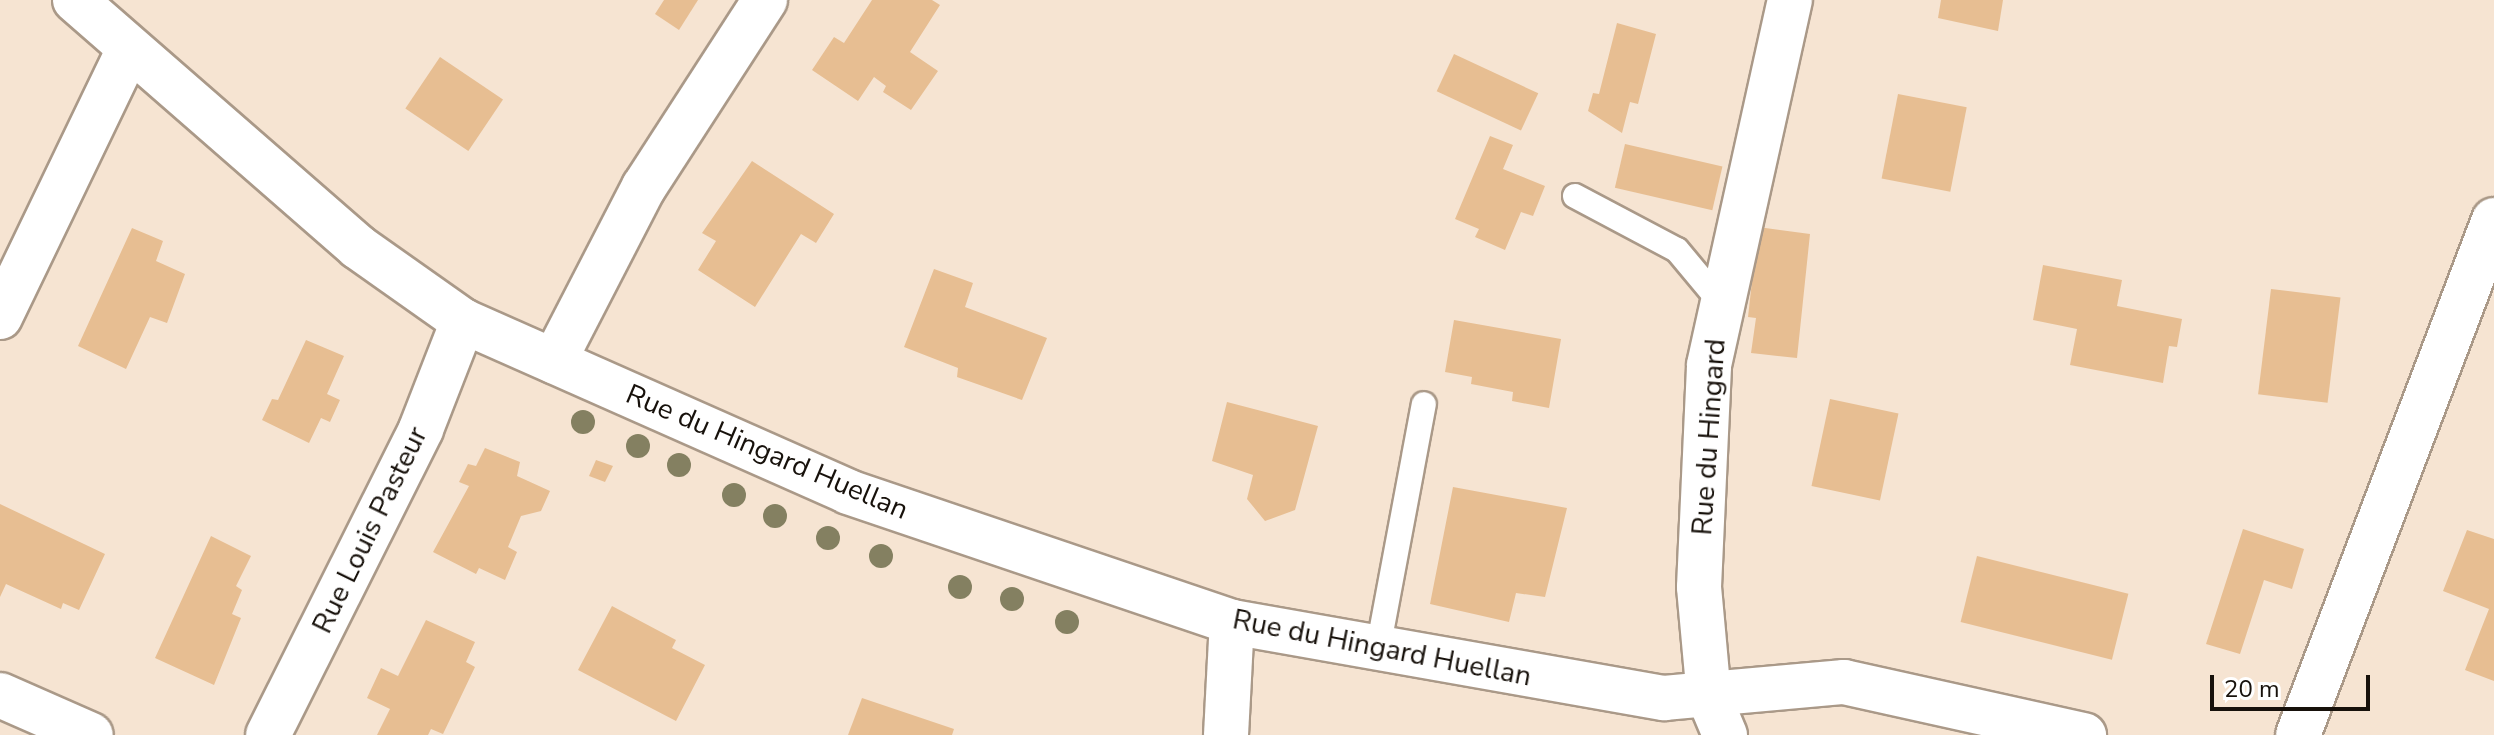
<!DOCTYPE html>
<style>
body{margin:0}
#map{position:relative;width:2494px;height:735px;overflow:hidden;background:#f6e4d2;font-family:"Nunito Sans",sans-serif}
div>[style]{position:absolute}
.building>*{inset:0;background:#e7be92;transform-origin:0 0}
.roads{filter:drop-shadow(2px 0 #a98) drop-shadow(-2px 0 #a98) drop-shadow(0 2px #a98) drop-shadow(0 -2px #a98)}
.lane>*{height:24px;margin:-12px;padding:0 12px;transform-origin:12px;border-radius:12px;background:#fff}
.street>*{height:44px;margin:-22px;padding:0 22px;transform-origin:22px;border-radius:22px;background:#fff}
.trees>*{width:24px;height:24px;margin:-12px;border-radius:50%;background:#848061}
span{translate:-50% -50%;white-space:nowrap;text-align:center;line-height:1.15;-webkit-text-stroke:6px #fff;paint-order:stroke}
.street-label{font-size:28px;color:#17110b}
.scale{position:absolute;left:2210px;top:675px;width:160px;height:36px;box-sizing:border-box;border:4px solid #17110b;border-top:0;padding-left:10px;font-size:24px;line-height:28px;white-space:nowrap;color:#17110b;-webkit-text-stroke:6px #fff;paint-order:stroke}
</style>
<div id="map">
<div class="building">
<i style="clip-path:polygon(664px 0,698px 0,679px 30px,655px 14px)"></i>
<i style="clip-path:polygon(872px 0,932px 0,940px 5px,910px 52px,938px 71px,911px 110px,883px 92px,886px 86px,874px 77px,858px 101px,812px 70px,834px 37px,844px 43px)"></i>
<i style="clip-path:polygon(1941px 0,2003px 0,1998px 31px,1938px 18px)"></i>
<i style="clip-path:polygon(1617px 23px,1656px 34px,1638px 104px,1630px 102px,1622px 133px,1588px 111px,1593px 93px,1599px 94px)"></i>
<i style="left:1454px;top:54px;width:93px;height:41px;rotate:25deg"></i>
<i style="left:440px;top:57px;width:76px;height:62px;rotate:34deg"></i>
<i style="left:1898px;top:94px;width:70px;height:86px;rotate:11deg"></i>
<i style="clip-path:polygon(1490px 136px,1513px 145px,1503px 169px,1545px 186px,1533px 216px,1521px 212px,1505px 250px,1475px 237px,1479px 229px,1455px 219px)"></i>
<i style="left:1625px;top:144px;width:100px;height:45px;rotate:13deg"></i>
<i style="clip-path:polygon(752px 161px,834px 214px,816px 243px,801px 234px,755px 307px,698px 270px,716px 241px,702px 233px)"></i>
<i style="clip-path:polygon(1758px 227px,1810px 234px,1797px 358px,1751px 353px,1756px 318px,1748px 317px)"></i>
<i style="clip-path:polygon(132px 228px,163px 241px,156px 261px,185px 274px,167px 323px,150px 317px,126px 369px,78px 346px)"></i>
<i style="clip-path:polygon(2043px 265px,2122px 280px,2117px 306px,2182px 319px,2177px 347px,2169px 346px,2163px 383px,2070px 365px,2077px 329px,2033px 320px)"></i>
<i style="clip-path:polygon(934px 269px,973px 283px,965px 307px,1047px 338px,1022px 400px,957px 377px,958px 368px,904px 347px)"></i>
<i style="left:2271px;top:289px;width:70px;height:106px;rotate:7deg"></i>
<i style="clip-path:polygon(1454px 320px,1561px 339px,1549px 408px,1512px 401px,1513px 392px,1471px 384px,1472px 377px,1445px 372px)"></i>
<i style="clip-path:polygon(306px 340px,344px 356px,327px 394px,340px 400px,330px 422px,321px 418px,309px 443px,262px 420px,272px 399px,278px 400px)"></i>
<i style="left:1830px;top:399px;width:70px;height:89px;rotate:12deg"></i>
<i style="clip-path:polygon(1227px 402px,1318px 426px,1295px 510px,1265px 521px,1247px 499px,1253px 475px,1212px 461px)"></i>
<i style="clip-path:polygon(485px 448px,520px 462px,517px 476px,550px 491px,541px 511px,521px 516px,508px 547px,517px 552px,505px 580px,479px 568px,476px 574px,433px 552px,469px 486px,459px 482px,468px 464px,476px 466px)"></i>
<i style="clip-path:polygon(596px 460px,613px 466px,605px 482px,589px 476px)"></i>
<i style="clip-path:polygon(1453px 487px,1567px 508px,1545px 597px,1516px 593px,1509px 622px,1430px 604px)"></i>
<i style="clip-path:polygon(0 504px,105px 554px,79px 610px,63px 603px,61px 609px,6px 584px,0 597px)"></i>
<i style="clip-path:polygon(2243px 529px,2304px 549px,2292px 589px,2264px 580px,2240px 654px,2206px 644px)"></i>
<i style="clip-path:polygon(2467px 530px,2494px 539px,2494px 681px,2465px 670px,2489px 609px,2443px 591px)"></i>
<i style="clip-path:polygon(211px 536px,251px 556px,236px 586px,242px 590px,232px 614px,241px 618px,214px 685px,155px 658px)"></i>
<i style="left:1977px;top:556px;width:156px;height:68px;rotate:14deg"></i>
<i style="clip-path:polygon(612px 606px,676px 640px,672px 648px,705px 665px,676px 721px,578px 670px)"></i>
<i style="clip-path:polygon(426px 620px,475px 642px,466px 662px,475px 667px,443px 734px,431px 729px,428px 735px,377px 735px,390px 709px,367px 698px,381px 668px,398px 676px)"></i>
<i style="clip-path:polygon(862px 698px,954px 729px,952px 735px,848px 735px)"></i>
</div>
<div class="roads">
<div class="lane">
<i style="left:1575px;top:196px;width:115px;rotate:27.9deg"></i>
<i style="left:1677px;top:250px;width:70px;rotate:50.2deg"></i>
<i style="left:1378px;top:649px;width:249px;rotate:-79.4deg"></i>
</div>
<div class="street">
<i style="left:75px;top:0;width:376px;rotate:41.1deg"></i>
<i style="left:358px;top:247px;width:128px;rotate:35.2deg"></i>
<i style="left:463px;top:321px;width:421px;rotate:23.9deg"></i>
<i style="left:848px;top:492px;width:405px;rotate:18.7deg"></i>
<i style="left:1232px;top:622px;width:439px;rotate:10deg"></i>
<i style="left:1664px;top:698px;width:181px;rotate:-5.1deg"></i>
<i style="left:1844px;top:682px;width:246px;rotate:12.5deg"></i>
<i style="left:0;top:317px;width:295px;rotate:-64.3deg"></i>
<i style="left:554px;top:361px;width:196px;rotate:-62.7deg"></i>
<i style="left:644px;top:187px;width:223px;rotate:-57.1deg"></i>
<i style="left:0;top:695px;width:99px;rotate:23.7deg"></i>
<i style="left:268px;top:735px;width:342px;rotate:-63.4deg"></i>
<i style="left:421px;top:429px;width:116px;rotate:-68.7deg"></i>
<i style="left:1226px;top:735px;width:113px;rotate:-87deg"></i>
<i style="left:1725px;top:735px;width:41px;rotate:-112.8deg"></i>
<i style="left:1709px;top:697px;width:110px;rotate:-95.2deg"></i>
<i style="left:1699px;top:587px;width:222px;rotate:-87.4deg"></i>
<i style="left:1709px;top:365px;width:374px;rotate:-77.5deg"></i>
<i style="left:2298px;top:735px;width:551px;rotate:-69.16deg"></i>
</div>
</div>
<div class="trees">
<i style="left:583px;top:422px"></i>
<i style="left:638px;top:446px"></i>
<i style="left:679px;top:465px"></i>
<i style="left:734px;top:495px"></i>
<i style="left:775px;top:516px"></i>
<i style="left:828px;top:538px"></i>
<i style="left:881px;top:556px"></i>
<i style="left:960px;top:587px"></i>
<i style="left:1012px;top:599px"></i>
<i style="left:1067px;top:622px"></i>
</div>
<div class="street-label">
<span style="left:1709px;top:437px;rotate:-86deg">Rue du Hingard</span>
<span style="left:767px;top:452px;rotate:23deg">Rue du Hingard Huellan</span>
<span style="left:370px;top:530px;rotate:-64deg">Rue Louis Pasteur</span>
<span style="left:1382px;top:648px;rotate:11deg">Rue du Hingard Huellan</span>
</div>
<div class="scale">20 m</div>
</div>
